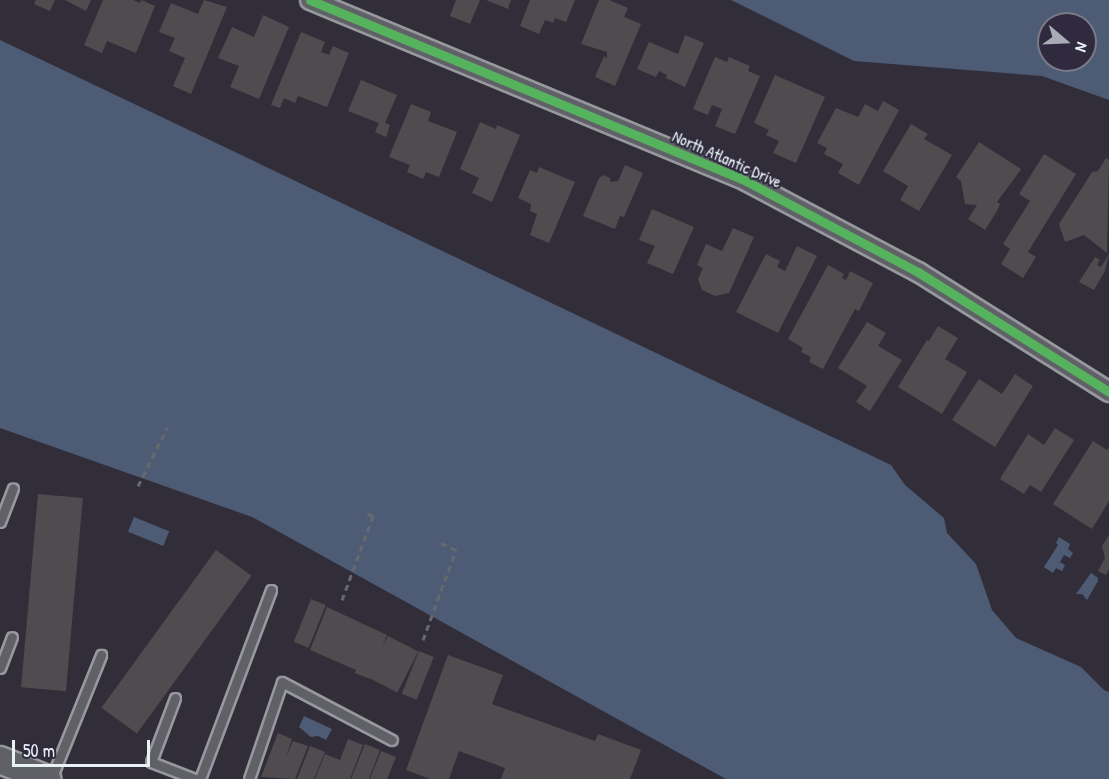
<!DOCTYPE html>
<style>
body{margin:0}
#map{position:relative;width:1109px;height:779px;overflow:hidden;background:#312e39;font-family:"Patrick Hand",sans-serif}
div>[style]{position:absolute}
.water>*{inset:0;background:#4d5b74;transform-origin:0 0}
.building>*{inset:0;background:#4f4b4f;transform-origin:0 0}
.path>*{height:3px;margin-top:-1.5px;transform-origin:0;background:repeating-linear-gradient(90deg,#68686f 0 6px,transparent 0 10.5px)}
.roads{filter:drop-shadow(2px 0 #98999f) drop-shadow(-2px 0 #98999f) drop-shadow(0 2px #98999f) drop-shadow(0 -2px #98999f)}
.service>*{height:9px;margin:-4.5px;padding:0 4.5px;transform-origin:4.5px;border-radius:4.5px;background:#606067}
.minor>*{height:18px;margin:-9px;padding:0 9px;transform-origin:9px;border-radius:9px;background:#606067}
.secondary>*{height:26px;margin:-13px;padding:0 13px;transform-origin:13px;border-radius:13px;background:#606067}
.cycleway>*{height:9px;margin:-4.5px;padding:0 4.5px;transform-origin:4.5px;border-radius:4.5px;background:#56b35d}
span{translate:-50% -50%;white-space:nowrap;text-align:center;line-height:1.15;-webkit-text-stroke:4.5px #2f2a3d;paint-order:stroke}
.street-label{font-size:16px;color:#e8f1f8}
.north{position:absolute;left:1037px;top:12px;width:60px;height:60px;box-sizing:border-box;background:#2f2a3d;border:2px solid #797a88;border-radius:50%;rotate:109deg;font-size:16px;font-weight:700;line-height:24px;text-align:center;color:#e8f1f8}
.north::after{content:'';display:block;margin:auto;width:21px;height:27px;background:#a8adb5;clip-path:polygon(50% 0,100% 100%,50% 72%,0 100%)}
.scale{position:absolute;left:12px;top:740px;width:138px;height:27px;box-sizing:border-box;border:3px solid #e8f1f8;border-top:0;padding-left:8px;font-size:18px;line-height:21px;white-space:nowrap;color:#e8f1f8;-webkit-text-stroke:4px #2f2a3d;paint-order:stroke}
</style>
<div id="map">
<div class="water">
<i style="clip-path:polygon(evenodd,731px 0,1109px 0,1109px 100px,1042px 76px,854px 61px,731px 0,1049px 24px,1085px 24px,1085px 60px,1049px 60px,1049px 24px)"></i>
<i style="clip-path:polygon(0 40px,891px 465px,905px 485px,944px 518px,947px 533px,976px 564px,992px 610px,1016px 638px,1081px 667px,1104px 690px,1109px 692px,1109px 779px,726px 779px,252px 517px,0 428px)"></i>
<i style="left:134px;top:517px;width:38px;height:16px;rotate:22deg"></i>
<i style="clip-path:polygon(1059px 537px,1070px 544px,1068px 549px,1073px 553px,1070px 558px,1064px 555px,1060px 562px,1065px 565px,1062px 571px,1056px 568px,1053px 573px,1044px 567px,1058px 545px,1056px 543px)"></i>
<i style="clip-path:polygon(1091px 573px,1098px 578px,1098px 581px,1087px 600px,1082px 594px,1076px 594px)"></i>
<i style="clip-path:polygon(304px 716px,332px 729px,326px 740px,318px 736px,311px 737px,299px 727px)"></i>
</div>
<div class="building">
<i style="clip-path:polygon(36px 0,55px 0,50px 11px,34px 4px)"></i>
<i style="clip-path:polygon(65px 0,91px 0,86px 11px)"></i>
<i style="clip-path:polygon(103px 0,133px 0,140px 3px,141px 0,155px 6px,136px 53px,107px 41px,102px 53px,84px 45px)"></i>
<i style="clip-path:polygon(204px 0,227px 7px,191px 94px,173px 86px,185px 58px,169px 51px,175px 38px,159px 32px,171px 3px,198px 14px)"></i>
<i style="clip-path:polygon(456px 0,480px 0,470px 24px,450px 16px)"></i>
<i style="clip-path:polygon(486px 0,511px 0,508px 9px)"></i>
<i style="clip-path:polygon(530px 0,575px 0,566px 22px,555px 18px,553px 23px,545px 20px,539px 34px,520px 26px)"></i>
<i style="clip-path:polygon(599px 0,609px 0,628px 8px,624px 17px,641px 24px,615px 86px,595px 77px,604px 56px,607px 58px,607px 52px,581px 44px)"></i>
<i style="clip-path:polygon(263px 15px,289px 27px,259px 99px,230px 87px,239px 66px,218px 58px,232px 27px,254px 37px)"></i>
<i style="clip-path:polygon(301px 32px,325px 42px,321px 52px,329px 55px,333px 46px,349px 53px,327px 107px,298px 96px,295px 103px,284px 98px,280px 108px,271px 105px)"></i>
<i style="clip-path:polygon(685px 35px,704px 43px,685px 87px,666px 78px,667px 75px,659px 71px,656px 77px,637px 69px,649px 42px,678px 54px)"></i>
<i style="clip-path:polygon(715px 57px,727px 62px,729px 57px,750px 66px,748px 71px,760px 76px,735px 134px,715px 126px,722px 109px,712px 105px,708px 115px,693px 109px)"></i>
<i style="clip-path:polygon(775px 75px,825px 97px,796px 163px,773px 153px,779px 141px,766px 135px,769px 130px,754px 123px)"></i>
<i style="clip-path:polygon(361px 80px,397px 95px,385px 123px,390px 125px,386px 137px,375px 132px,379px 123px,348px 111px)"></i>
<i style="clip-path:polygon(883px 101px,899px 110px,859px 185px,838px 173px,843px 164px,824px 154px,827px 148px,817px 143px,836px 108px,858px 117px,865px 104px,878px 111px)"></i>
<i style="clip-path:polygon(411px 104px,431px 112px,428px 121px,457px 132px,439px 177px,426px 172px,423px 179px,407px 172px,410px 165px,389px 157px)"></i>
<i style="clip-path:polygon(480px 122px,496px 129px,497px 125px,520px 135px,492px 202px,472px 193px,479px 178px,460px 169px)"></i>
<i style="clip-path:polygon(911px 124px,928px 134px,924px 139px,952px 155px,919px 211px,900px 200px,908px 186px,883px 171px)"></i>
<i style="clip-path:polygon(979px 142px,1021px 169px,997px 202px,1000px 204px,997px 211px,985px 230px,968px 219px,977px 205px,965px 204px,961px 181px,956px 177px)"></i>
<i style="clip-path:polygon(1044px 154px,1076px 174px,1028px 252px,1036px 257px,1023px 278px,1001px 264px,1010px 249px,1003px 244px,1030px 201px,1019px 194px)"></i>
<i style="clip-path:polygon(1106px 158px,1109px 160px,1107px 253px,1084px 235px,1065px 242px,1059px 224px,1092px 172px,1098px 171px)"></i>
<i style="clip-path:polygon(625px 165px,643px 173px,624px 217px,620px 216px,615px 229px,583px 216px,599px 178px,604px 175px,610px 178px,611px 182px,618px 181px)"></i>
<i style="clip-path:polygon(539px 167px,575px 182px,549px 243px,530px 235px,537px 214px,530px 211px,531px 204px,518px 198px,530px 170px,537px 173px)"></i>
<i style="clip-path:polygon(652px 209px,694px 227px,673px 274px,647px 263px,655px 246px,639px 240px)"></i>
<i style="clip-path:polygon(733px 228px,754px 237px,729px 293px,715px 296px,702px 290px,698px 279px,703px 268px,697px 265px,706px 244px,722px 251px)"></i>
<i style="clip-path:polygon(797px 246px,817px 256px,778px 333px,736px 312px,766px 254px,780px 261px,777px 267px,785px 271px)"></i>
<i style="clip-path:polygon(1109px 254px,1105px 271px,1094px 290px,1079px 282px,1095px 257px,1100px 260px,1097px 265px,1101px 267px)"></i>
<i style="clip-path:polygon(828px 265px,844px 274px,842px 278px,846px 280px,850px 271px,873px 283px,859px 311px,855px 309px,823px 369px,809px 362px,811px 357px,801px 352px,803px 348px,788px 339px)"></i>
<i style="clip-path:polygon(867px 322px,886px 333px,878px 346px,902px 360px,870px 411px,856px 402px,867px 386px,838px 368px)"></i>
<i style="clip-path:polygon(938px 326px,958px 338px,945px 359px,967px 372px,942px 414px,898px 387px,927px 340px,929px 341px)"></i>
<i style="clip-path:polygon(1015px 374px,1033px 386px,995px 447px,952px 420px,979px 379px,1002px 394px)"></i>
<i style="clip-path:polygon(1055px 428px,1074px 440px,1041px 492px,1030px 485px,1024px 494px,1000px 479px,1028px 434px,1044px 445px)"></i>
<i style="clip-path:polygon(1093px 441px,1107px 450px,1109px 447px,1109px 501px,1092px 529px,1053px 504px)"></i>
<i style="left:38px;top:494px;width:45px;height:194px;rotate:5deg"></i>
<i style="clip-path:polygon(1109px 535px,1109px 569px,1106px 575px,1098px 571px,1105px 558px,1102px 546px)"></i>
<i style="left:216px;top:550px;width:44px;height:195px;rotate:36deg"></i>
<i style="left:311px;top:599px;width:16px;height:46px;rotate:22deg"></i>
<i style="clip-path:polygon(327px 607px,387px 635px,370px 679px,355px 673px,356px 670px,310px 650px)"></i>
<i style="left:388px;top:636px;width:34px;height:46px;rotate:27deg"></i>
<i style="left:419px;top:651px;width:16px;height:46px;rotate:22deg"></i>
<i style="clip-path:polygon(448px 655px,503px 675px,492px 704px,595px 741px,598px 734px,641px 750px,630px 779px,501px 779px,505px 768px,459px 751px,449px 779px,430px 779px,406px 770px)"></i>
<i style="clip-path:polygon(278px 733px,292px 739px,286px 757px,293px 741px,308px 746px,295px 779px,261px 777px)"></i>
<i style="clip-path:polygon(348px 739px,363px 745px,350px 779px,315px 779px,325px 754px,340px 760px)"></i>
<i style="clip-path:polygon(365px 744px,380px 750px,369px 779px,351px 779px)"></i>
<i style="clip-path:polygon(310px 746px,325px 752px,314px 779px,297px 779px)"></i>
<i style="clip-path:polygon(381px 751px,396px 757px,387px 779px,370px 779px)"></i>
</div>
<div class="path">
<i style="left:138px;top:486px;width:65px;rotate:-63.4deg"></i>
<i style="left:342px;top:600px;width:90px;rotate:-69.7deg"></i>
<i style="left:373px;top:516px;width:8px;rotate:-157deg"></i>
<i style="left:423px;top:640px;width:96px;rotate:-69.9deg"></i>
<i style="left:456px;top:550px;width:19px;rotate:-155deg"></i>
</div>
<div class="roads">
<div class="service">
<i style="left:0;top:522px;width:36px;rotate:-69deg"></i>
<i style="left:0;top:668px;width:33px;rotate:-69deg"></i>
<i style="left:175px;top:698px;width:68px;rotate:110.6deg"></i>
<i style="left:151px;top:762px;width:47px;rotate:21.1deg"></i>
<i style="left:51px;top:779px;width:134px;rotate:-68deg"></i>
<i style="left:200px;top:779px;width:202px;rotate:-69.4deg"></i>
<i style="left:249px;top:779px;width:102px;rotate:-71.2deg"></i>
<i style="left:282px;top:682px;width:124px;rotate:27.8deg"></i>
</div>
<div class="minor">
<i style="left:310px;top:0;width:472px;rotate:22.5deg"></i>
<i style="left:746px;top:181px;width:195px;rotate:27.9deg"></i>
<i style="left:918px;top:272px;width:226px;rotate:32.1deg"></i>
</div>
<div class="secondary">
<i style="left:0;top:760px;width:51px;rotate:22deg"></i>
</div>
</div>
<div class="cycleway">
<i style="left:310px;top:0;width:472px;rotate:22.5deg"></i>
<i style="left:746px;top:181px;width:195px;rotate:27.9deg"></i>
<i style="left:918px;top:272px;width:226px;rotate:32.1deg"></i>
</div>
<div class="street-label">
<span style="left:727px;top:159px;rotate:24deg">North Atlantic Drive</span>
</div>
<div class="north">N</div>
<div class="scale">50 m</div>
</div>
